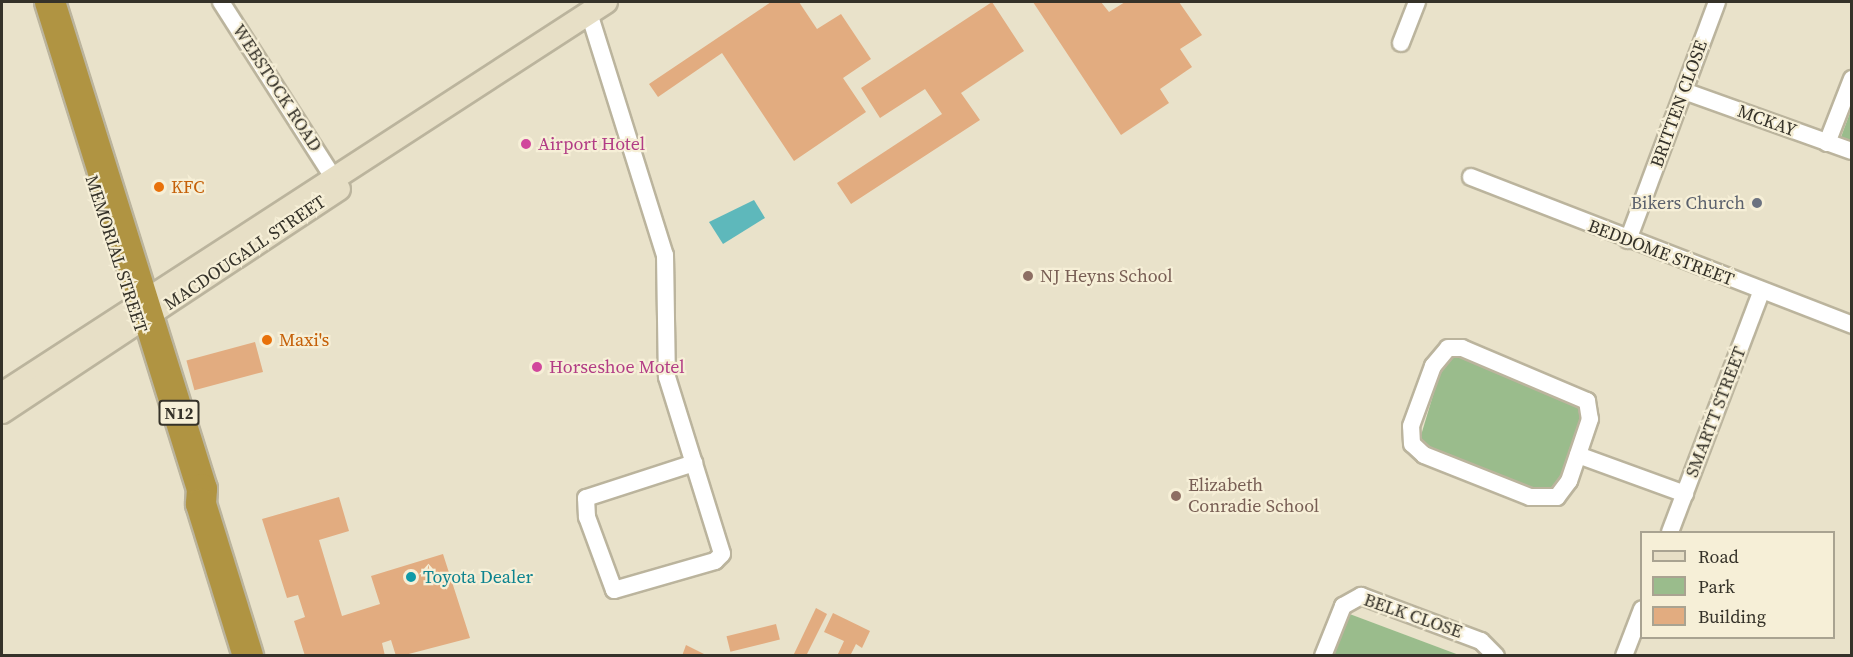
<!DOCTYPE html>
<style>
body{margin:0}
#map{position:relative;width:1853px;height:657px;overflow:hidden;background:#e9e2ca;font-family:"Source Serif 4",serif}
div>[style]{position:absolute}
.green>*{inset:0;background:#9abc8c}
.water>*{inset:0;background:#5eb8bb}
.building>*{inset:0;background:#e2ac80;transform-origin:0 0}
.roads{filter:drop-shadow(2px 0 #bbb49d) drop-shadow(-2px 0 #bbb49d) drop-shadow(0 2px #bbb49d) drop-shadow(0 -2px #bbb49d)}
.street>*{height:16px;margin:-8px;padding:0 8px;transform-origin:8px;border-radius:8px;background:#fff}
.secondary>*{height:22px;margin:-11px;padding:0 11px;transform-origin:11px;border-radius:11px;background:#e7dfc6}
.highway>*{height:30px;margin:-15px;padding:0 15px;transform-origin:15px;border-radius:15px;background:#b09442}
.dots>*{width:16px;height:16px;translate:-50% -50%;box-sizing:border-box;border:3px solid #f6efd7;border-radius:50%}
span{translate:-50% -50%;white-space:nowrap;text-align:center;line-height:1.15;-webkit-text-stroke:4.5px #f6efd7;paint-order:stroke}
.shield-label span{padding:2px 4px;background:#f6efd7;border:2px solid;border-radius:4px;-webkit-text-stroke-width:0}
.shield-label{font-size:16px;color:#353229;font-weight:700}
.street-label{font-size:18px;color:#353229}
.hotel-label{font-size:18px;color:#b23c85}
.left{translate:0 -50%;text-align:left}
.food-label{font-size:18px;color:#c56008}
.worship-label{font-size:18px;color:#5b616d}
.right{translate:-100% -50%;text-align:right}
.education-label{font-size:18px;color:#785e54}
.culture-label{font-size:18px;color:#0d838f}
.frame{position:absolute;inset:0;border:3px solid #353229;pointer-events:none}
.legend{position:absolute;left:1640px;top:531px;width:195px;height:108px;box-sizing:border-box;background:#f6efd7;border:2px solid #a9a391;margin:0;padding:8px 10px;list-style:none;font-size:18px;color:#353229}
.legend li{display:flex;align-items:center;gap:12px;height:30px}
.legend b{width:30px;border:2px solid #a9a391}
</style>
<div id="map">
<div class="green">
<i style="clip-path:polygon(1851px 110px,1852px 141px,1851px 141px,1841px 137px)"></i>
<i style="clip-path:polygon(1457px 355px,1580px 405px,1584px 413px,1559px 483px,1549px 491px,1538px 493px,1419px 442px,1443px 362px)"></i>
<i style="clip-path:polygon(1347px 613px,1459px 655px,1332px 656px)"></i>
</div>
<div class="water">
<i style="clip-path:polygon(754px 200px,765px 218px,723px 244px,709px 222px)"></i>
</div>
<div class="building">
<i style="clip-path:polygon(771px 2px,799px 2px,817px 29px,841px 14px,871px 59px,843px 78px,866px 112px,794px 161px,722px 53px,658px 97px,649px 84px)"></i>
<i style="clip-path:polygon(992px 2px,1024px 51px,961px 93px,980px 120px,851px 204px,837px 183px,942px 114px,925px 89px,880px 118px,861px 88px)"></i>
<i style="clip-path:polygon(1033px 2px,1101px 2px,1109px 12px,1125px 2px,1179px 2px,1202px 35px,1180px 49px,1192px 67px,1160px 89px,1169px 103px,1121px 135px)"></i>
<i style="left:255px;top:342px;width:31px;height:71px;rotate:75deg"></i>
<i style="clip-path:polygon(339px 497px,349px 531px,319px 540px,342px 616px,380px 604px,371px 576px,443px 554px,470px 638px,401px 656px,396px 656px,391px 640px,382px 643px,385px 656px,305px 656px,294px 621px,305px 617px,298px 595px,287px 598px,262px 519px)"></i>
<i style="clip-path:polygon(816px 608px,827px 614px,806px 656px,793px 656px)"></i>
<i style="clip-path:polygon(833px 613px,870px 631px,862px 648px,856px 644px,850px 656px,837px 656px,844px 641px,824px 632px)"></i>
<i style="left:776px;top:624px;width:16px;height:51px;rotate:76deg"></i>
<i style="clip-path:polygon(686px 645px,708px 656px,682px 656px)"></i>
</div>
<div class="roads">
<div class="street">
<i style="left:221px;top:2px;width:221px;rotate:57.4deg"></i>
<i style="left:589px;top:13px;width:254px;rotate:72.6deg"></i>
<i style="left:665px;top:255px;width:122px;rotate:89.1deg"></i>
<i style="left:667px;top:377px;width:185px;rotate:72.7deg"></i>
<i style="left:722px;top:554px;width:10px;rotate:135deg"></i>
<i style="left:715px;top:561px;width:105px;rotate:164deg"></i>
<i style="left:614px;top:590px;width:78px;rotate:-110.3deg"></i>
<i style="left:587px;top:517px;width:19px;rotate:-93deg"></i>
<i style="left:586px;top:498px;width:114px;rotate:-18deg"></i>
<i style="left:1401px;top:43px;width:44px;rotate:-68.7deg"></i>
<i style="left:1684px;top:91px;width:178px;rotate:19.7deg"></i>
<i style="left:1827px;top:143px;width:69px;rotate:-68.7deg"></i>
<i style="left:1471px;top:177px;width:409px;rotate:21.2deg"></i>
<i style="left:1628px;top:240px;width:254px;rotate:-69.5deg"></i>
<i style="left:1448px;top:348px;width:14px"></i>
<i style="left:1462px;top:348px;width:136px;rotate:23deg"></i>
<i style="left:1587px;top:401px;width:18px;rotate:81deg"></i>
<i style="left:1590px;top:419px;width:65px;rotate:108.7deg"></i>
<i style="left:1569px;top:481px;width:20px;rotate:127deg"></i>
<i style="left:1557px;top:497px;width:27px;rotate:180deg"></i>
<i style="left:1530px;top:497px;width:114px;rotate:-158.4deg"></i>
<i style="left:1424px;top:455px;width:16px;rotate:-137deg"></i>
<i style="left:1412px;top:444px;width:18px;rotate:-93deg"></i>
<i style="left:1411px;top:426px;width:64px;rotate:-69.9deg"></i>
<i style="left:1433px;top:366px;width:23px;rotate:-50deg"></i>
<i style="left:1578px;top:455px;width:114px;rotate:20deg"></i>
<i style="left:1670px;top:532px;width:257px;rotate:-69.2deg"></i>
<i style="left:1323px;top:656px;width:54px;rotate:-68.2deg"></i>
<i style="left:1343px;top:606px;width:21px;rotate:-29deg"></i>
<i style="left:1361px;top:596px;width:128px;rotate:20.6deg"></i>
<i style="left:1481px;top:641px;width:21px;rotate:45deg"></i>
<i style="left:1624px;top:656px;width:50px;rotate:-69deg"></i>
</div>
<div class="secondary">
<i style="left:2px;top:394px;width:720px;rotate:-32.98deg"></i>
<i style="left:2px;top:412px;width:404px;rotate:-33.5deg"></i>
</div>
<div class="highway">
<i style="left:50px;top:2px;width:510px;rotate:72.67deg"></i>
<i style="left:202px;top:489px;width:15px;rotate:94deg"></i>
<i style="left:201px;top:504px;width:159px;rotate:72.8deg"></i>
</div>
</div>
<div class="dots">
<i style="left:526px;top:144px;background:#d1479c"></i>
<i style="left:159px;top:187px;background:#e8710a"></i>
<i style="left:1757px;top:203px;background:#6b7280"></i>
<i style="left:1028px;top:276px;background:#8d6e63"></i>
<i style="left:267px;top:340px;background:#e8710a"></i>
<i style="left:537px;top:367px;background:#d1479c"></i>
<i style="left:1176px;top:496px;background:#8d6e63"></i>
<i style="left:411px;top:577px;background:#0f9aa8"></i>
</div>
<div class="shield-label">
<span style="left:179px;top:413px">N12</span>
</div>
<div class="street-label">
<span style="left:277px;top:88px;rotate:57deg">WEBSTOCK ROAD</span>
<span style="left:1679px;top:104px;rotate:-70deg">BRITTEN CLOSE</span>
<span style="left:1767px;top:121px;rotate:20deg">MCKAY</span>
<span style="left:245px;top:253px;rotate:-34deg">MACDOUGALL STREET</span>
<span style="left:1661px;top:253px;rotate:21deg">BEDDOME STREET</span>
<span style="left:116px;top:254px;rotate:72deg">MEMORIAL STREET</span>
<span style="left:1716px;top:412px;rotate:-69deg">SMARTT STREET</span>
<span style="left:1413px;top:616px;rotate:19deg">BELK CLOSE</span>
</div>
<div class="hotel-label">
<span class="left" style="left:538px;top:144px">Airport Hotel</span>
<span class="left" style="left:549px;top:367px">Horseshoe Motel</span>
</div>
<div class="food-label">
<span class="left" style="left:171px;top:187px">KFC</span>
<span class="left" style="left:279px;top:340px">Maxi's</span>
</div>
<div class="worship-label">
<span class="right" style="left:1745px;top:203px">Bikers Church</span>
</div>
<div class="education-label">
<span class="left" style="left:1040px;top:276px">NJ Heyns School</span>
<span class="left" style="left:1188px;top:496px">Elizabeth<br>Conradie School</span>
</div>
<div class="culture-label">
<span class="left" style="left:423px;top:577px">Toyota Dealer</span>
</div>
<div class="frame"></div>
<ul class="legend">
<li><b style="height:8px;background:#e7dfc6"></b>Road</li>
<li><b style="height:16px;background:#9abc8c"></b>Park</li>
<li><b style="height:16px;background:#e2ac80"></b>Building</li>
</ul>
</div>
